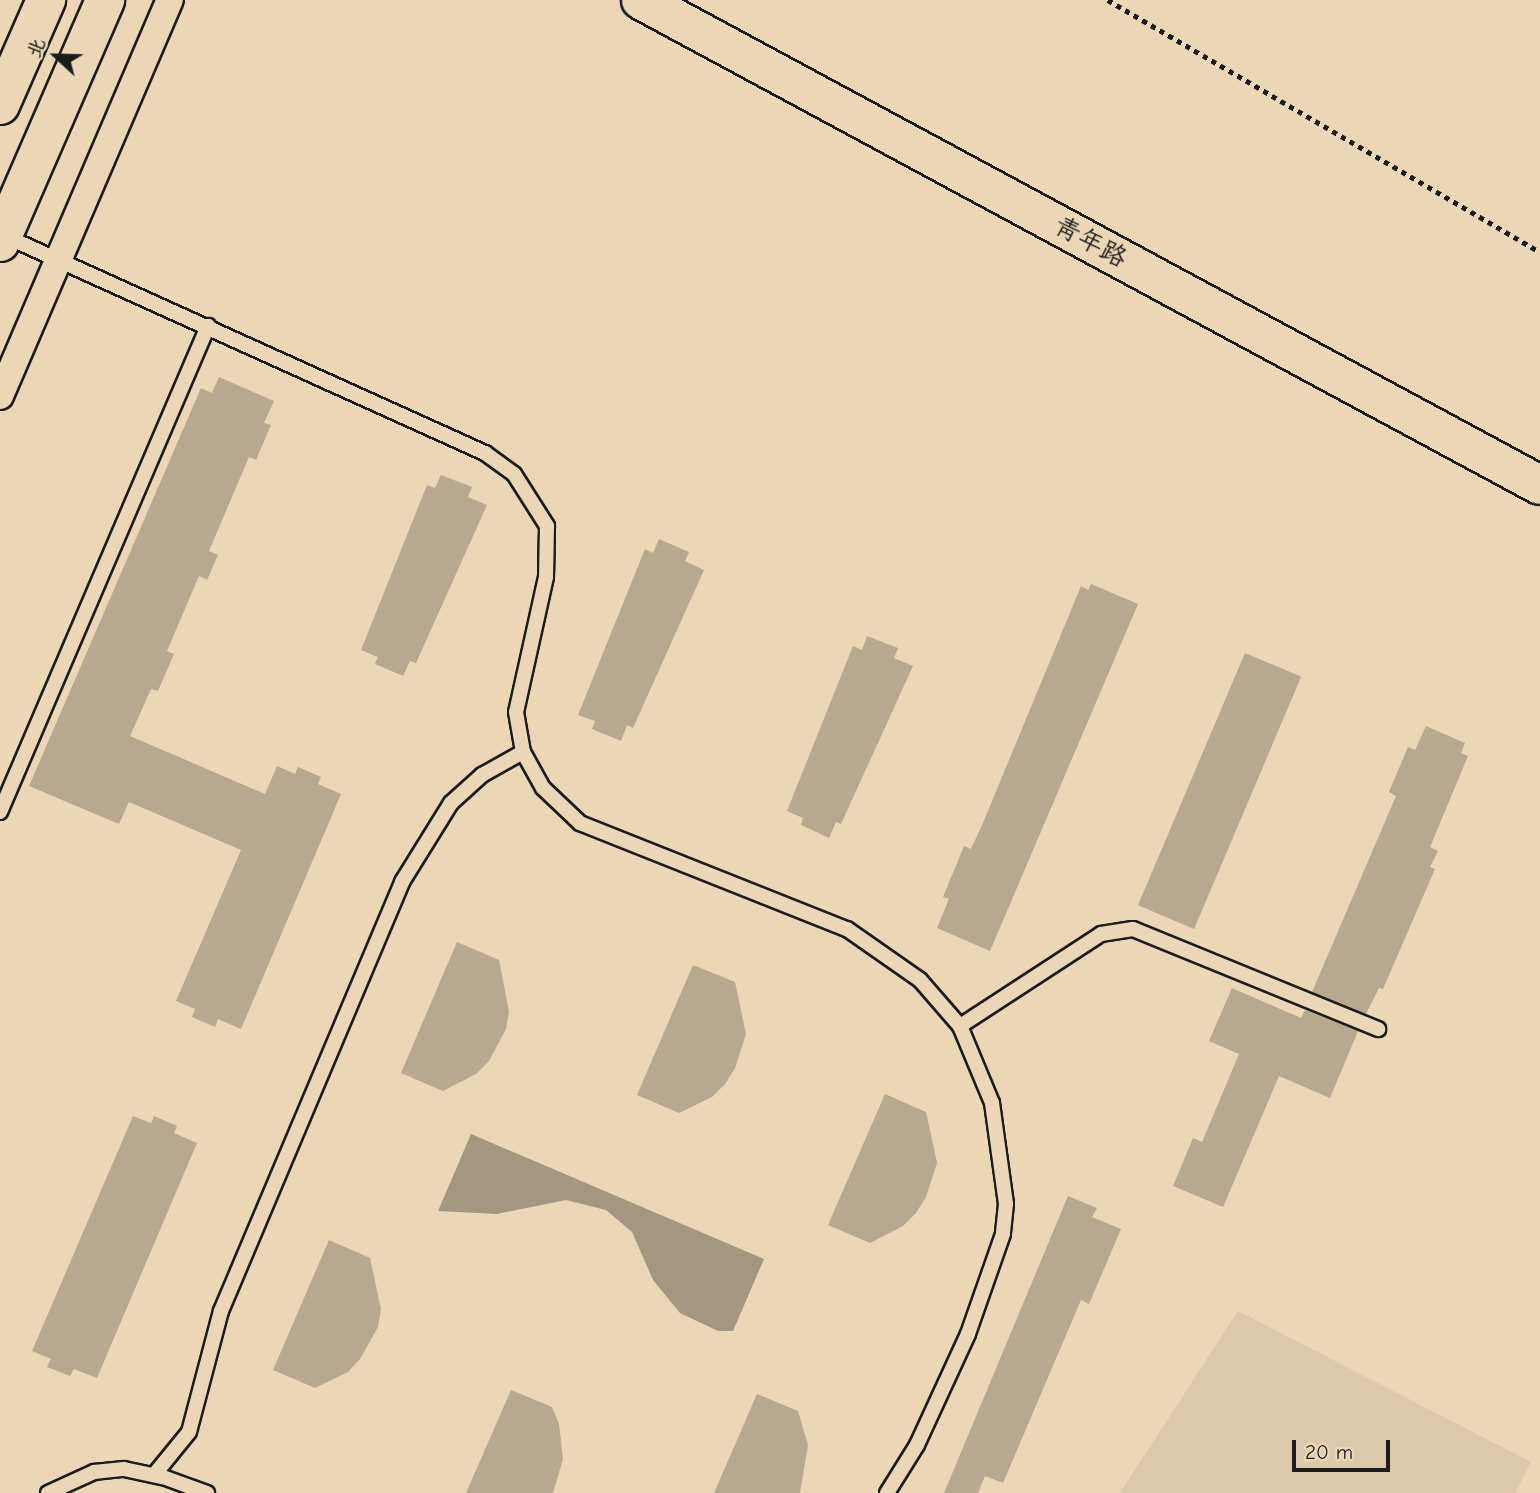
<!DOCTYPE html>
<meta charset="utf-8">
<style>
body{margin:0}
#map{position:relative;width:1540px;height:1493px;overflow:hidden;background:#ebd6b5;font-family:"Comic Neue","LXGW WenKai TC",sans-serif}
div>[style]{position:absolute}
.built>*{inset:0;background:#dcc8aa}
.water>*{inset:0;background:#a49681}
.building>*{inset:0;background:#b8a88f;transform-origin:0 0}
.path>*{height:4.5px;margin-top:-2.25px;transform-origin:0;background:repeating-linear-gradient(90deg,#1c1c1c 0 5px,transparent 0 10px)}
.roads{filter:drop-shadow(2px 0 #1c1c1c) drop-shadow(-2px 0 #1c1c1c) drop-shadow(0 2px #1c1c1c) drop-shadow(0 -2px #1c1c1c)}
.lane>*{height:14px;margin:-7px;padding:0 7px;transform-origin:7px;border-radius:7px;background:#ebd6b5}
.street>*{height:26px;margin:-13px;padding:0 13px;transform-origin:13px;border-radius:13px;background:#ebd6b5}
.secondary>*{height:38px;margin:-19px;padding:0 19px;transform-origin:19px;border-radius:19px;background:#ebd6b5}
.primary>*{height:38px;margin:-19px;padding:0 19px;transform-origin:19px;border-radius:19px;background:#ebd6b5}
span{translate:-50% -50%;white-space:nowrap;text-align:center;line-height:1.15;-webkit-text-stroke:6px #ebd6b5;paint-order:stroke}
.street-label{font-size:26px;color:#1c1c1c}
.north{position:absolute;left:21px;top:21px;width:70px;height:70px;-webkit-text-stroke:5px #ebd6b5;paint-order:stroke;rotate:292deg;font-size:19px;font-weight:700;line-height:28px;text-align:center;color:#1c1c1c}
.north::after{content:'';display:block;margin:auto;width:24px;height:32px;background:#1c1c1c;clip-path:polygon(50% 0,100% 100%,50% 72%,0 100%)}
.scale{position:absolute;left:1292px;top:1440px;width:98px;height:32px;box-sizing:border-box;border:4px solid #1c1c1c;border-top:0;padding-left:9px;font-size:21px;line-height:24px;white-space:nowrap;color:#1c1c1c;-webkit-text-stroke:5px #ebd6b5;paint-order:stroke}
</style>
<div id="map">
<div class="built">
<i style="clip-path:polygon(1238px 1311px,1531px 1462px,1515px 1493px,1120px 1493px)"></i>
</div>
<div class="water">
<i style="clip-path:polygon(471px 1134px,764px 1259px,733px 1331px,718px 1331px,680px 1313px,653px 1280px,632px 1232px,606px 1210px,566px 1200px,497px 1214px,438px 1211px)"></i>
</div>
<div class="building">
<i style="clip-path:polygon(219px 377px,274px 401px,264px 423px,271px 425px,256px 460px,249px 457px,209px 551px,218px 555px,207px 580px,199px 576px,167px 651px,174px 654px,158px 691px,151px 689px,130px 736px,265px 794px,277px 766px,295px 774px,298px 767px,321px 777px,318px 784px,341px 794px,241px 1029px,218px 1019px,215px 1027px,192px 1017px,195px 1009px,176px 1001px,241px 850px,129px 802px,119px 824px,29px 786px,201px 388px,212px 393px)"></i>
<i style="clip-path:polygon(441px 475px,472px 487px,468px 497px,487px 505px,416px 663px,410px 661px,403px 676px,375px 664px,378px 657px,361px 650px,427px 485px,435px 488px)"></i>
<i style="clip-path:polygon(659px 539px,689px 552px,685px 561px,704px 570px,633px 728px,627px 725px,621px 741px,592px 729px,595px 721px,578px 715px,645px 549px,653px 553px)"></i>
<i style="clip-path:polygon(1091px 584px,1138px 604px,990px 951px,937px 928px,949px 899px,943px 897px,964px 846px,971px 849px,983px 823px,1081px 586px,1088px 590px)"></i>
<i style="clip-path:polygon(867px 636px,898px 648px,894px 658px,913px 666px,841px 824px,836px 822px,829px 838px,801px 825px,803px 818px,787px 811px,853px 646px,862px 650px)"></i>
<i style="left:1245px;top:653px;width:61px;height:274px;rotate:23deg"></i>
<i style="clip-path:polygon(1426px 726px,1465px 743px,1461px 753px,1468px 756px,1430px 847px,1438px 851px,1430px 867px,1435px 869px,1383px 989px,1379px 988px,1366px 1014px,1312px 992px,1396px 796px,1389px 792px,1408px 747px,1415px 750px)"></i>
<i style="clip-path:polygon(457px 942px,499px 960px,509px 1012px,506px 1029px,489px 1061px,476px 1074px,443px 1091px,401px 1073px)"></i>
<i style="clip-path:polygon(693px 965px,735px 982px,746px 1034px,735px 1068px,725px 1084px,712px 1097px,679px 1113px,637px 1095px)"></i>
<i style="clip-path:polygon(1232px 988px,1301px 1018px,1305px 1010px,1358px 1031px,1330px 1098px,1279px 1076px,1223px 1207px,1173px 1186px,1193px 1138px,1202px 1142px,1239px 1054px,1209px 1041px)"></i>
<i style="clip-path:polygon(885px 1094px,926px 1112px,937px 1163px,926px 1197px,916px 1213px,903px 1226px,870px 1243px,828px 1225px)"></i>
<i style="clip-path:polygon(133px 1116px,151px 1123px,154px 1116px,177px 1126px,174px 1133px,197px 1143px,97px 1378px,74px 1369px,70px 1376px,47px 1367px,51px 1359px,32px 1351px)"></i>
<i style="clip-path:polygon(1068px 1196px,1097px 1208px,1092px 1217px,1121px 1229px,1089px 1304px,1081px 1300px,1003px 1483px,985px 1476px,978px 1493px,944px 1493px)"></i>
<i style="clip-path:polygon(329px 1240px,370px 1258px,381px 1309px,378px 1327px,360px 1359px,348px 1372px,315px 1388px,273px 1370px)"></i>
<i style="clip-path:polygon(511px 1390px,552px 1407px,559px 1424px,563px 1459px,553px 1493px,466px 1493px)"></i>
<i style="clip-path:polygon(757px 1394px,798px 1411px,808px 1445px,800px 1493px,714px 1493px)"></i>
</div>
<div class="path">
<i style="left:1108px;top:0;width:500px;rotate:30.26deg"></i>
</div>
<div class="roads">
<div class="lane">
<i style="left:5px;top:236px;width:527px;rotate:24.33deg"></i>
<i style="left:485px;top:453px;width:36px;rotate:36deg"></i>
<i style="left:514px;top:474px;width:62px;rotate:57.6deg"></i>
<i style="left:547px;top:526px;width:51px;rotate:91.1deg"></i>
<i style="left:546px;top:577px;width:138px;rotate:102.5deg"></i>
<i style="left:516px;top:712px;width:41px;rotate:80.1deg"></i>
<i style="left:523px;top:752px;width:41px;rotate:60.9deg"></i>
<i style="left:543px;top:788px;width:51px;rotate:43.4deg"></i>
<i style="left:580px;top:823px;width:287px;rotate:21.7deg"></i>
<i style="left:847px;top:929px;width:89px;rotate:34.9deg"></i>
<i style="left:920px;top:980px;width:61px;rotate:49deg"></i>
<i style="left:960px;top:1026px;width:83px;rotate:67.4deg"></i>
<i style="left:992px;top:1103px;width:102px;rotate:82.1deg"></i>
<i style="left:1006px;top:1204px;width:30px;rotate:96deg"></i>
<i style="left:1003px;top:1234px;width:106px;rotate:109.3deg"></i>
<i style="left:968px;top:1334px;width:122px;rotate:114.7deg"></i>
<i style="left:917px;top:1445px;width:57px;rotate:122deg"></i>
<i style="left:0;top:812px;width:529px;rotate:-66.83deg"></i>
<i style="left:960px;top:1026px;width:168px;rotate:-33.1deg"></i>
<i style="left:1101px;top:934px;width:32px;rotate:-9deg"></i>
<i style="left:1133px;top:929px;width:265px;rotate:22.2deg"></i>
<i style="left:154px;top:1475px;width:55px;rotate:-50.9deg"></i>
<i style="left:189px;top:1432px;width:125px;rotate:-75.2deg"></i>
<i style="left:221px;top:1311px;width:466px;rotate:-67.1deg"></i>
<i style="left:402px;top:882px;width:93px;rotate:-58.2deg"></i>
<i style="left:451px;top:803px;width:42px;rotate:-42.1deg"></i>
<i style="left:482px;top:775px;width:47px;rotate:-29.3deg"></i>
<i style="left:48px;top:1493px;width:51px;rotate:-24.5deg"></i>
<i style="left:94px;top:1472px;width:30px;rotate:-6deg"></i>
<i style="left:124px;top:1469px;width:40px;rotate:12deg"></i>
<i style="left:163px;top:1477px;width:47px;rotate:20deg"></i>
</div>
<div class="street">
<i style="left:0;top:396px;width:431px;rotate:-66.8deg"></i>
</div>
<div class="secondary">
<i style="left:641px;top:0;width:1021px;rotate:28.35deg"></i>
</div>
<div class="primary">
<i style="left:0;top:105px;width:115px;rotate:-66.3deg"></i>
<i style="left:0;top:242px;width:264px;rotate:-66.5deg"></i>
</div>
</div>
<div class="street-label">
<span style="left:1090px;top:243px;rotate:28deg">青年路</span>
</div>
<div class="north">北</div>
<div class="scale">20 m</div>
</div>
